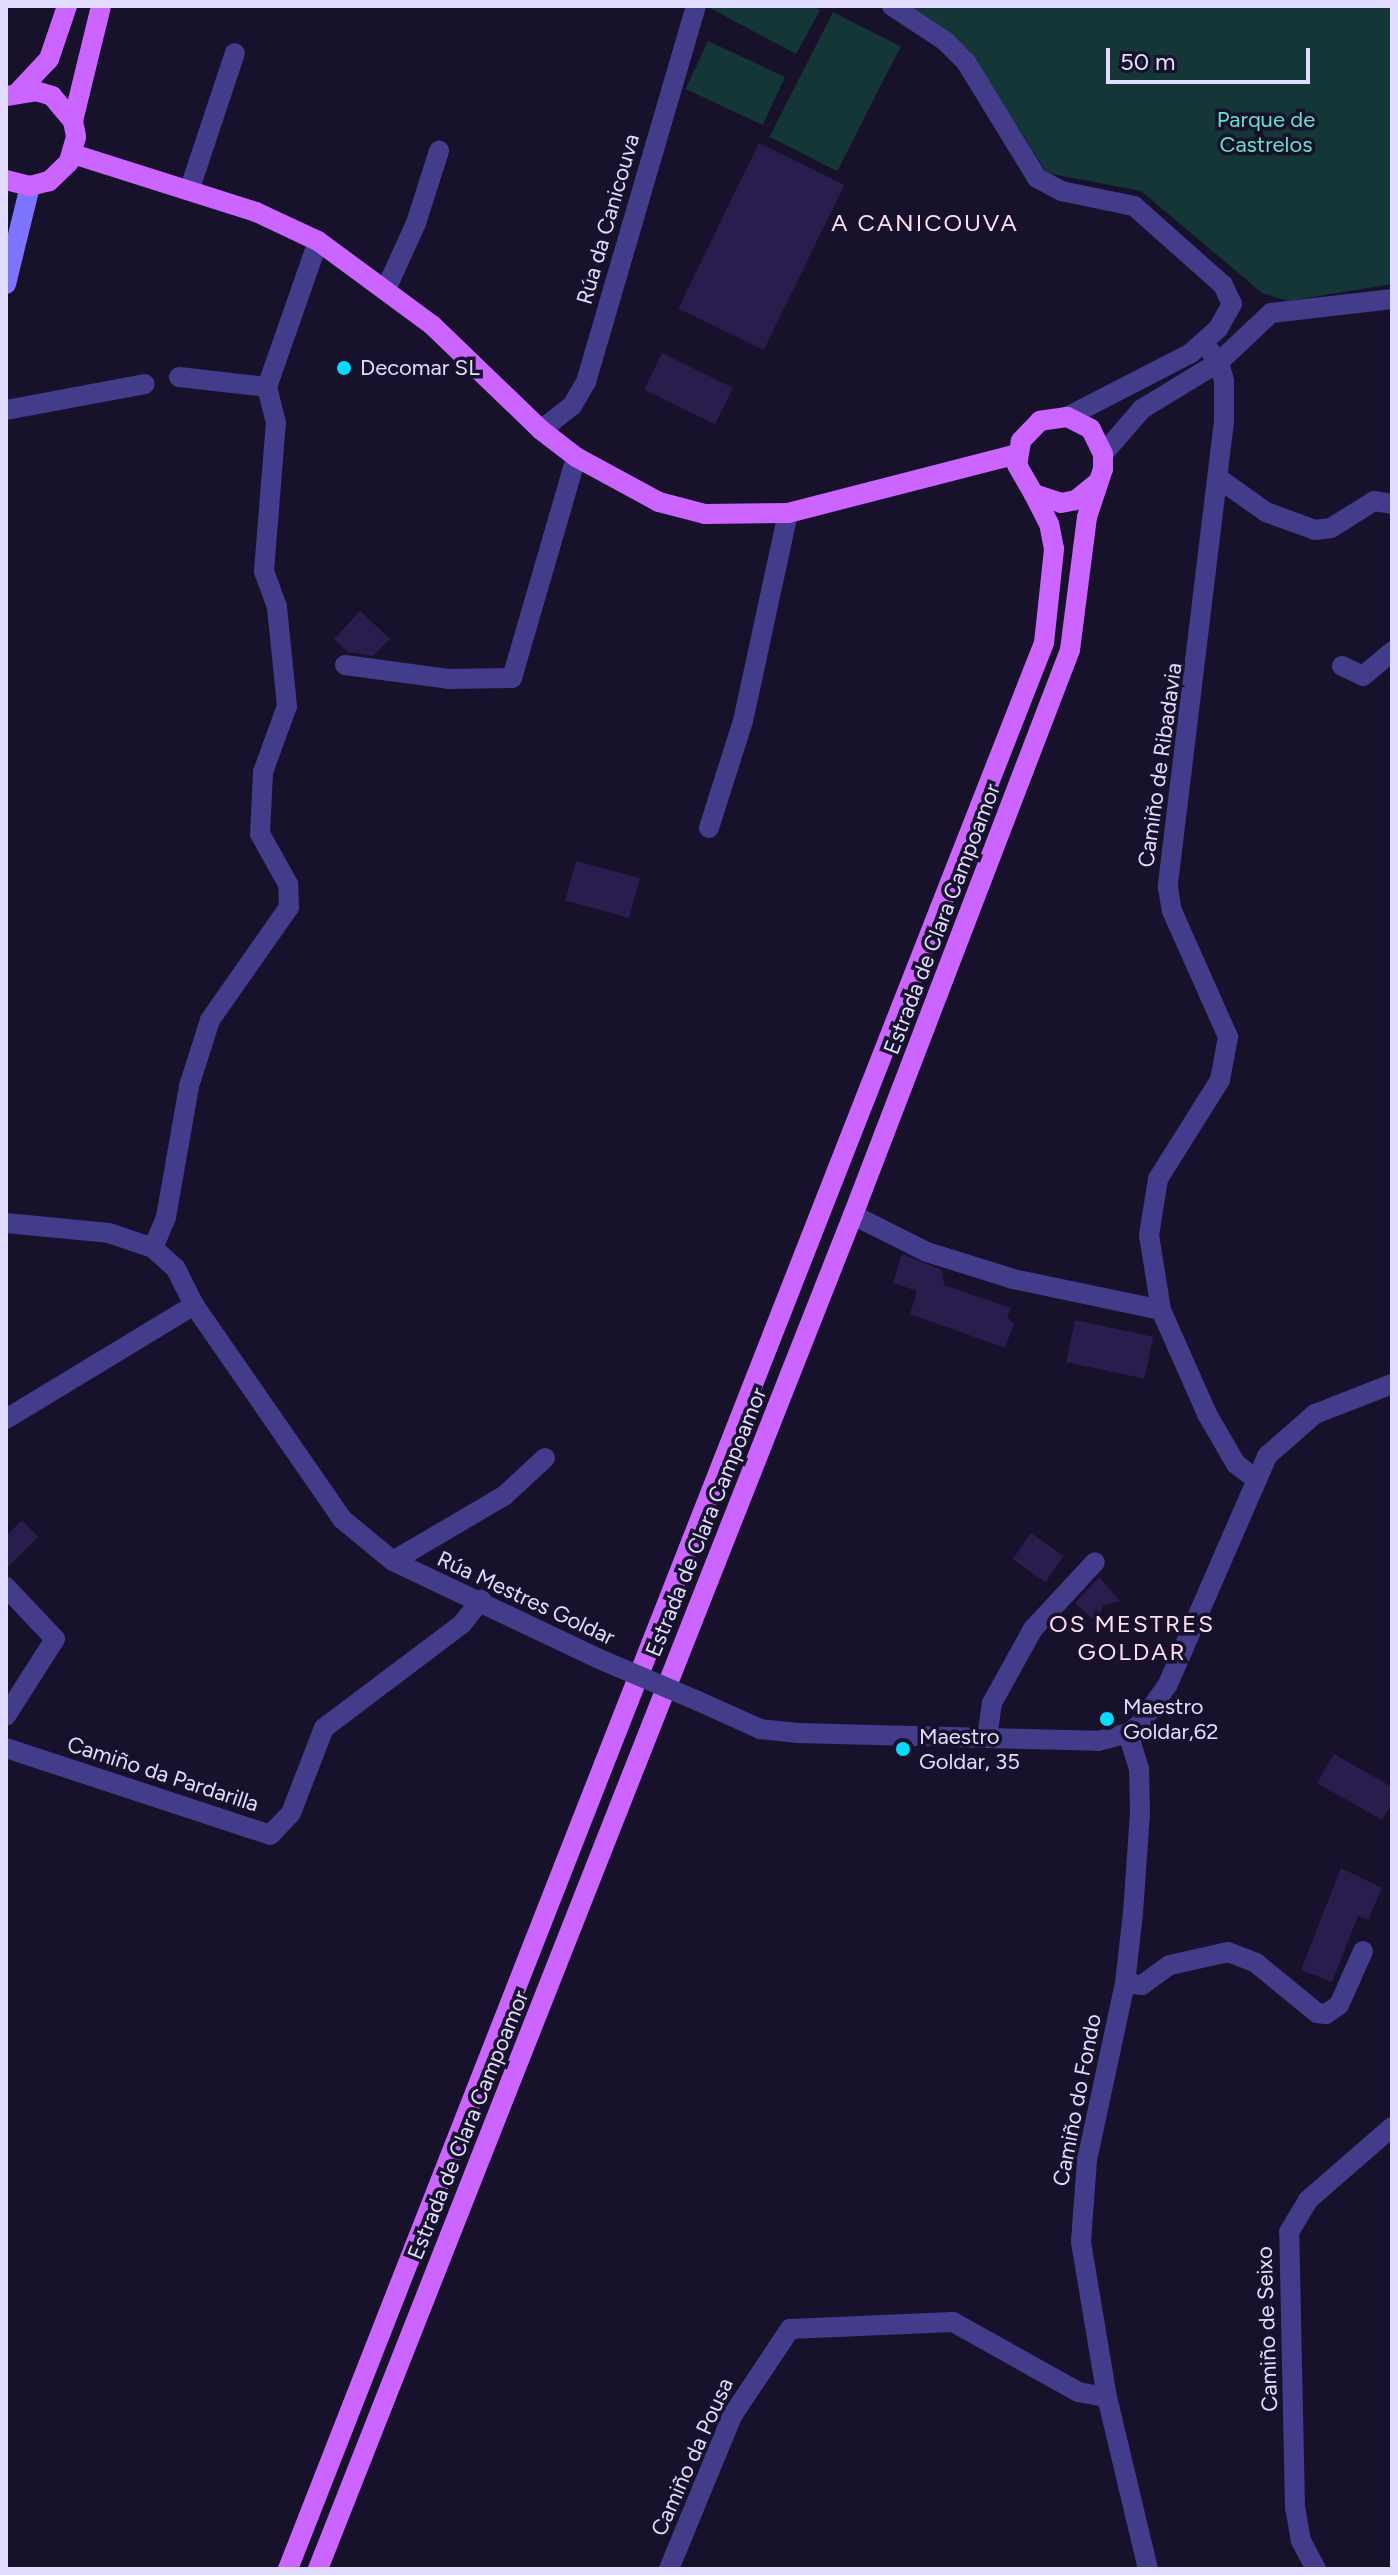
<!DOCTYPE html>
<meta charset="utf-8">
<style>
body{margin:0}
#map{position:relative;width:1398px;height:2575px;overflow:hidden;background:#17112c;font-family:Figtree,sans-serif}
div>[style]{position:absolute}
.green>*{inset:0;background:#143636;transform-origin:0 0}
.building>*{inset:0;background:#291d4d;transform-origin:0 0}
.minor>*{height:20px;margin:-10px;padding:0 10px;transform-origin:10px;border-radius:10px;background:#433c8b}
.secondary>*{height:20px;margin:-10px;padding:0 10px;transform-origin:10px;border-radius:10px;background:#7d74ff}
.primary>*{height:20px;margin:-10px;padding:0 10px;transform-origin:10px;border-radius:10px;background:#cc64ff}
.minor-bridge>*{height:20px;margin:-10px;padding:0 10px;transform-origin:10px;border-radius:10px;background:#433c8b}
.dots>*{width:22px;height:22px;translate:-50% -50%;box-sizing:border-box;border:4px solid #17112c;border-radius:50%}
span{translate:-50% -50%;white-space:nowrap;text-align:center;line-height:1.15;-webkit-text-stroke:7px #17112c;paint-order:stroke}
.park-label{font-size:22px;color:#66e2c8}
.street-label{font-size:22px;color:#e2ddff}
.poi-label{font-size:22px;color:#e2ddff}
.left{translate:0 -50%;text-align:left}
.neighbourhood-label{font-size:24px;color:#ffdff2;letter-spacing:2px}
.frame{position:absolute;inset:0;border:8px solid #e2ddff;pointer-events:none}
.scale{position:absolute;left:1106px;top:48px;width:204px;height:36px;box-sizing:border-box;border:4px solid #e2ddff;border-top:0;padding-left:10px;font-size:24px;line-height:28px;white-space:nowrap;color:#e2ddff;-webkit-text-stroke:6px #17112c;paint-order:stroke}
</style>
<div id="map">
<div class="green">
<i style="clip-path:polygon(812px 6px,820px 10px,796px 54px,710px 8px)"></i>
<i style="clip-path:polygon(907px 6px,1392px 6px,1392px 284px,1288px 301px,1262px 293px,1141px 191px,1047px 173px,969px 50px)"></i>
<i style="left:833px;top:12px;width:76px;height:140px;rotate:27deg"></i>
<i style="left:708px;top:41px;width:85px;height:53px;rotate:25deg"></i>
</div>
<div class="building">
<i style="left:759px;top:143px;width:95px;height:184px;rotate:26deg"></i>
<i style="left:662px;top:353px;width:79px;height:41px;rotate:26deg"></i>
<i style="clip-path:polygon(360px 611px,390px 639px,373px 656px,348px 652px,334px 639px)"></i>
<i style="left:576px;top:861px;width:66px;height:41px;rotate:15deg"></i>
<i style="clip-path:polygon(902px 1254px,942px 1270px,944px 1285px,1011px 1308px,1007px 1318px,1014px 1323px,1005px 1348px,910px 1314px,917px 1291px,893px 1283px)"></i>
<i style="left:1075px;top:1320px;width:80px;height:43px;rotate:12deg"></i>
<i style="clip-path:polygon(22px 1520px,38px 1537px,6px 1569px,6px 1536px)"></i>
<i style="left:1031px;top:1533px;width:40px;height:32px;rotate:35deg"></i>
<i style="clip-path:polygon(1099px 1577px,1120px 1601px,1103px 1605px,1097px 1623px,1075px 1603px)"></i>
<i style="clip-path:polygon(1334px 1754px,1392px 1787px,1392px 1803px,1382px 1820px,1317px 1783px)"></i>
<i style="clip-path:polygon(1341px 1868px,1382px 1888px,1368px 1920px,1358px 1916px,1332px 1982px,1301px 1970px)"></i>
</div>
<div class="minor">
<i style="left:892px;top:6px;width:64px;rotate:33.4deg"></i>
<i style="left:945px;top:41px;width:30px;rotate:45deg"></i>
<i style="left:966px;top:62px;width:136px;rotate:58.5deg"></i>
<i style="left:1037px;top:178px;width:27px;rotate:28deg"></i>
<i style="left:1061px;top:191px;width:75px;rotate:11.6deg"></i>
<i style="left:1134px;top:206px;width:119px;rotate:41.6deg"></i>
<i style="left:1223px;top:285px;width:21px;rotate:65deg"></i>
<i style="left:190px;top:188px;width:142px;rotate:-71.6deg"></i>
<i style="left:387px;top:287px;width:70px;rotate:-65.6deg"></i>
<i style="left:416px;top:223px;width:76px;rotate:-72.3deg"></i>
<i style="left:1204px;top:344px;width:23px;rotate:50deg"></i>
<i style="left:1219px;top:362px;width:20px;rotate:75deg"></i>
<i style="left:1224px;top:381px;width:40px;rotate:90deg"></i>
<i style="left:1224px;top:421px;width:469px;rotate:96.9deg"></i>
<i style="left:1168px;top:887px;width:24px;rotate:81deg"></i>
<i style="left:1172px;top:911px;width:138px;rotate:66deg"></i>
<i style="left:1228px;top:1037px;width:44px;rotate:100.5deg"></i>
<i style="left:1220px;top:1080px;width:117px;rotate:122.1deg"></i>
<i style="left:1158px;top:1179px;width:57px;rotate:99.1deg"></i>
<i style="left:1149px;top:1235px;width:76px;rotate:80.9deg"></i>
<i style="left:1161px;top:1310px;width:114px;rotate:66.1deg"></i>
<i style="left:1207px;top:1414px;width:58px;rotate:59.9deg"></i>
<i style="left:1236px;top:1464px;width:25px;rotate:37deg"></i>
<i style="left:179px;top:377px;width:89px;rotate:6.5deg"></i>
<i style="left:6px;top:410px;width:141px;rotate:-10.6deg"></i>
<i style="left:1067px;top:417px;width:140px;rotate:-27.3deg"></i>
<i style="left:1191px;top:353px;width:36px;rotate:-42deg"></i>
<i style="left:1218px;top:329px;width:29px;rotate:-61deg"></i>
<i style="left:541px;top:430px;width:39px;rotate:-38deg"></i>
<i style="left:572px;top:406px;width:28px;rotate:-60deg"></i>
<i style="left:586px;top:382px;width:392px;rotate:-73.7deg"></i>
<i style="left:1103px;top:454px;width:60px;rotate:-49.1deg"></i>
<i style="left:1142px;top:409px;width:90px;rotate:-31.4deg"></i>
<i style="left:1219px;top:362px;width:71px;rotate:-43.3deg"></i>
<i style="left:1271px;top:313px;width:122px;rotate:-6.6deg"></i>
<i style="left:1218px;top:478px;width:59px;rotate:35.3deg"></i>
<i style="left:1266px;top:512px;width:52px;rotate:20.2deg"></i>
<i style="left:1315px;top:530px;width:16px;rotate:-7deg"></i>
<i style="left:1331px;top:528px;width:51px;rotate:-32.1deg"></i>
<i style="left:1374px;top:501px;width:18px;rotate:9deg"></i>
<i style="left:345px;top:665px;width:104px;rotate:7.7deg"></i>
<i style="left:448px;top:679px;width:64px;rotate:-0.9deg"></i>
<i style="left:512px;top:678px;width:230px;rotate:-73.8deg"></i>
<i style="left:1342px;top:666px;width:23px;rotate:25deg"></i>
<i style="left:1363px;top:676px;width:38px;rotate:-40deg"></i>
<i style="left:709px;top:828px;width:112px;rotate:-72.4deg"></i>
<i style="left:743px;top:721px;width:213px;rotate:-77.8deg"></i>
<i style="left:853px;top:1215px;width:83px;rotate:26.6deg"></i>
<i style="left:927px;top:1252px;width:90px;rotate:17.4deg"></i>
<i style="left:1013px;top:1279px;width:151px;rotate:11.8deg"></i>
<i style="left:6px;top:1223px;width:103px;rotate:5.5deg"></i>
<i style="left:109px;top:1233px;width:46px;rotate:18.8deg"></i>
<i style="left:153px;top:1248px;width:31px;rotate:42deg"></i>
<i style="left:176px;top:1269px;width:40px;rotate:63.4deg"></i>
<i style="left:194px;top:1305px;width:260px;rotate:55.3deg"></i>
<i style="left:342px;top:1519px;width:66px;rotate:39.5deg"></i>
<i style="left:393px;top:1561px;width:226px;rotate:25.4deg"></i>
<i style="left:153px;top:1248px;width:34px;rotate:-67deg"></i>
<i style="left:166px;top:1217px;width:133px;rotate:-80deg"></i>
<i style="left:189px;top:1086px;width:69px;rotate:-72.3deg"></i>
<i style="left:210px;top:1020px;width:138px;rotate:-55deg"></i>
<i style="left:289px;top:907px;width:23px;rotate:-92deg"></i>
<i style="left:288px;top:884px;width:57px;rotate:-119.2deg"></i>
<i style="left:260px;top:834px;width:62px;rotate:-87.2deg"></i>
<i style="left:263px;top:772px;width:70px;rotate:-70deg"></i>
<i style="left:287px;top:706px;width:100px;rotate:-95.8deg"></i>
<i style="left:277px;top:607px;width:38px;rotate:-110deg"></i>
<i style="left:264px;top:571px;width:148px;rotate:-85.4deg"></i>
<i style="left:276px;top:423px;width:37px;rotate:-104deg"></i>
<i style="left:267px;top:387px;width:155px;rotate:-70.7deg"></i>
<i style="left:6px;top:1419px;width:220px;rotate:-31.2deg"></i>
<i style="left:393px;top:1561px;width:129px;rotate:-30.4deg"></i>
<i style="left:504px;top:1496px;width:56px;rotate:-42.8deg"></i>
<i style="left:6px;top:1587px;width:71px;rotate:46.7deg"></i>
<i style="left:55px;top:1639px;width:91px;rotate:122.5deg"></i>
<i style="left:698px;top:1701px;width:68px;rotate:24.3deg"></i>
<i style="left:760px;top:1729px;width:38px;rotate:6deg"></i>
<i style="left:798px;top:1733px;width:300px;rotate:1.5deg"></i>
<i style="left:1098px;top:1741px;width:31px;rotate:-15deg"></i>
<i style="left:1128px;top:1733px;width:15px;rotate:-37deg"></i>
<i style="left:1140px;top:1724px;width:49px;rotate:-55deg"></i>
<i style="left:1168px;top:1684px;width:249px;rotate:-66.5deg"></i>
<i style="left:1267px;top:1456px;width:64px;rotate:-41.2deg"></i>
<i style="left:1315px;top:1414px;width:83px;rotate:-21.3deg"></i>
<i style="left:1128px;top:1733px;width:37px;rotate:73deg"></i>
<i style="left:1139px;top:1768px;width:45px;rotate:88.7deg"></i>
<i style="left:1140px;top:1813px;width:100px;rotate:94deg"></i>
<i style="left:1133px;top:1913px;width:70px;rotate:96.5deg"></i>
<i style="left:1125px;top:1983px;width:181px;rotate:102.1deg"></i>
<i style="left:1087px;top:2160px;width:82px;rotate:94.2deg"></i>
<i style="left:1081px;top:2242px;width:157px;rotate:80.5deg"></i>
<i style="left:1107px;top:2397px;width:177px;rotate:76.6deg"></i>
<i style="left:987px;top:1738px;width:35px;rotate:-82deg"></i>
<i style="left:992px;top:1703px;width:85px;rotate:-61deg"></i>
<i style="left:1033px;top:1629px;width:91px;rotate:-47.2deg"></i>
<i style="left:6px;top:1748px;width:278px;rotate:18.2deg"></i>
<i style="left:270px;top:1835px;width:30px;rotate:-46deg"></i>
<i style="left:291px;top:1813px;width:91px;rotate:-68.8deg"></i>
<i style="left:324px;top:1728px;width:173px;rotate:-37deg"></i>
<i style="left:462px;top:1624px;width:31px;rotate:-52deg"></i>
<i style="left:1125px;top:1983px;width:17px;rotate:7deg"></i>
<i style="left:1142px;top:1985px;width:34px;rotate:-36deg"></i>
<i style="left:1170px;top:1965px;width:59px;rotate:-12.6deg"></i>
<i style="left:1228px;top:1952px;width:30px;rotate:21deg"></i>
<i style="left:1256px;top:1963px;width:79px;rotate:39.3deg"></i>
<i style="left:1317px;top:2013px;width:9px;rotate:6deg"></i>
<i style="left:1326px;top:2014px;width:16px;rotate:-35deg"></i>
<i style="left:1339px;top:2005px;width:59px;rotate:-66deg"></i>
<i style="left:669px;top:2569px;width:165px;rotate:-67.6deg"></i>
<i style="left:732px;top:2416px;width:105px;rotate:-56.3deg"></i>
<i style="left:790px;top:2329px;width:163px;rotate:-2.5deg"></i>
<i style="left:953px;top:2322px;width:143px;rotate:29.2deg"></i>
<i style="left:1078px;top:2392px;width:29px;rotate:10deg"></i>
<i style="left:1316px;top:2569px;width:32px;rotate:-118deg"></i>
<i style="left:1301px;top:2541px;width:34px;rotate:-100deg"></i>
<i style="left:1295px;top:2508px;width:276px;rotate:-91.2deg"></i>
<i style="left:1289px;top:2232px;width:37px;rotate:-59deg"></i>
<i style="left:1308px;top:2200px;width:111px;rotate:-41deg"></i>
</div>
<div class="secondary">
<i style="left:6px;top:284px;width:101px;rotate:-76.2deg"></i>
</div>
<div class="primary">
<i style="left:19px;top:91px;width:44px;rotate:-46.8deg"></i>
<i style="left:49px;top:59px;width:56px;rotate:-71.2deg"></i>
<i style="left:6px;top:96px;width:30px;rotate:-9deg"></i>
<i style="left:36px;top:91px;width:17px;rotate:17deg"></i>
<i style="left:52px;top:96px;width:33px;rotate:50deg"></i>
<i style="left:73px;top:121px;width:16px;rotate:79deg"></i>
<i style="left:76px;top:137px;width:26px;rotate:106deg"></i>
<i style="left:69px;top:162px;width:28px;rotate:136deg"></i>
<i style="left:49px;top:181px;width:20px;rotate:165deg"></i>
<i style="left:30px;top:186px;width:25px;rotate:-166deg"></i>
<i style="left:73px;top:121px;width:118px;rotate:-76.3deg"></i>
<i style="left:73px;top:154px;width:192px;rotate:17.6deg"></i>
<i style="left:256px;top:212px;width:68px;rotate:25.1deg"></i>
<i style="left:318px;top:241px;width:142px;rotate:36.4deg"></i>
<i style="left:432px;top:325px;width:151px;rotate:43.9deg"></i>
<i style="left:541px;top:430px;width:44px;rotate:37.6deg"></i>
<i style="left:576px;top:457px;width:94px;rotate:28.5deg"></i>
<i style="left:659px;top:502px;width:48px;rotate:14.6deg"></i>
<i style="left:705px;top:514px;width:83px;rotate:-0.7deg"></i>
<i style="left:788px;top:513px;width:236px;rotate:-14.4deg"></i>
<i style="left:288px;top:2569px;width:2069px;rotate:-68.57deg"></i>
<i style="left:1044px;top:643px;width:95px;rotate:-83.9deg"></i>
<i style="left:1054px;top:549px;width:25px;rotate:-101deg"></i>
<i style="left:1049px;top:524px;width:34px;rotate:-117deg"></i>
<i style="left:318px;top:2569px;width:1456px;rotate:-68.44deg"></i>
<i style="left:853px;top:1215px;width:605px;rotate:-68.99deg"></i>
<i style="left:1070px;top:650px;width:134px;rotate:-82.7deg"></i>
<i style="left:1087px;top:517px;width:51px;rotate:-71.6deg"></i>
<i style="left:1103px;top:469px;width:15px;rotate:-90deg"></i>
<i style="left:1103px;top:454px;width:28px;rotate:-116deg"></i>
<i style="left:1091px;top:429px;width:27px;rotate:-153deg"></i>
<i style="left:1067px;top:417px;width:27px;rotate:172deg"></i>
<i style="left:1040px;top:421px;width:28px;rotate:134deg"></i>
<i style="left:1021px;top:441px;width:24px;rotate:99deg"></i>
<i style="left:1017px;top:465px;width:34px;rotate:60deg"></i>
<i style="left:1034px;top:494px;width:28px;rotate:18deg"></i>
<i style="left:1061px;top:503px;width:15px;rotate:-11deg"></i>
<i style="left:1076px;top:500px;width:28px;rotate:-39deg"></i>
</div>
<div class="minor-bridge">
<i style="left:597px;top:1658px;width:110px;rotate:23.1deg"></i>
</div>
<div class="dots">
<i style="left:344px;top:368px;background:#09dbff"></i>
<i style="left:1107px;top:1719px;background:#09dbff"></i>
<i style="left:903px;top:1749px;background:#09dbff"></i>
</div>
<div class="park-label">
<span style="left:1266px;top:132px">Parque de<br>Castrelos</span>
</div>
<div class="street-label">
<span style="left:608px;top:219px;rotate:-74deg">Rúa da Canicouva</span>
<span style="left:1160px;top:765px;rotate:-82deg">Camiño de Ribadavia</span>
<span style="left:942px;top:919px;rotate:-69deg">Estrada de Clara Campoamor</span>
<span style="left:706px;top:1522px;rotate:-68deg">Estrada de Clara Campoamor</span>
<span style="left:526px;top:1598px;rotate:25deg">Rúa Mestres Goldar</span>
<span style="left:163px;top:1774px;rotate:18deg">Camiño da Pardarilla</span>
<span style="left:1077px;top:2100px;rotate:-79deg">Camiño do Fondo</span>
<span style="left:468px;top:2125px;rotate:-68deg">Estrada de Clara Campoamor</span>
<span style="left:1267px;top:2329px;rotate:-92deg">Camiño de Seixo</span>
<span style="left:692px;top:2457px;rotate:-66deg">Camiño da Pousa</span>
</div>
<div class="poi-label">
<span class="left" style="left:360px;top:368px">Decomar SL</span>
<span class="left" style="left:1123px;top:1719px">Maestro<br>Goldar,62</span>
<span class="left" style="left:919px;top:1749px">Maestro<br>Goldar, 35</span>
</div>
<div class="neighbourhood-label">
<span style="left:925px;top:223px">A CANICOUVA</span>
<span style="left:1132px;top:1638px">OS MESTRES<br>GOLDAR</span>
</div>
<div class="frame"></div>
<div class="scale">50 m</div>
</div>
